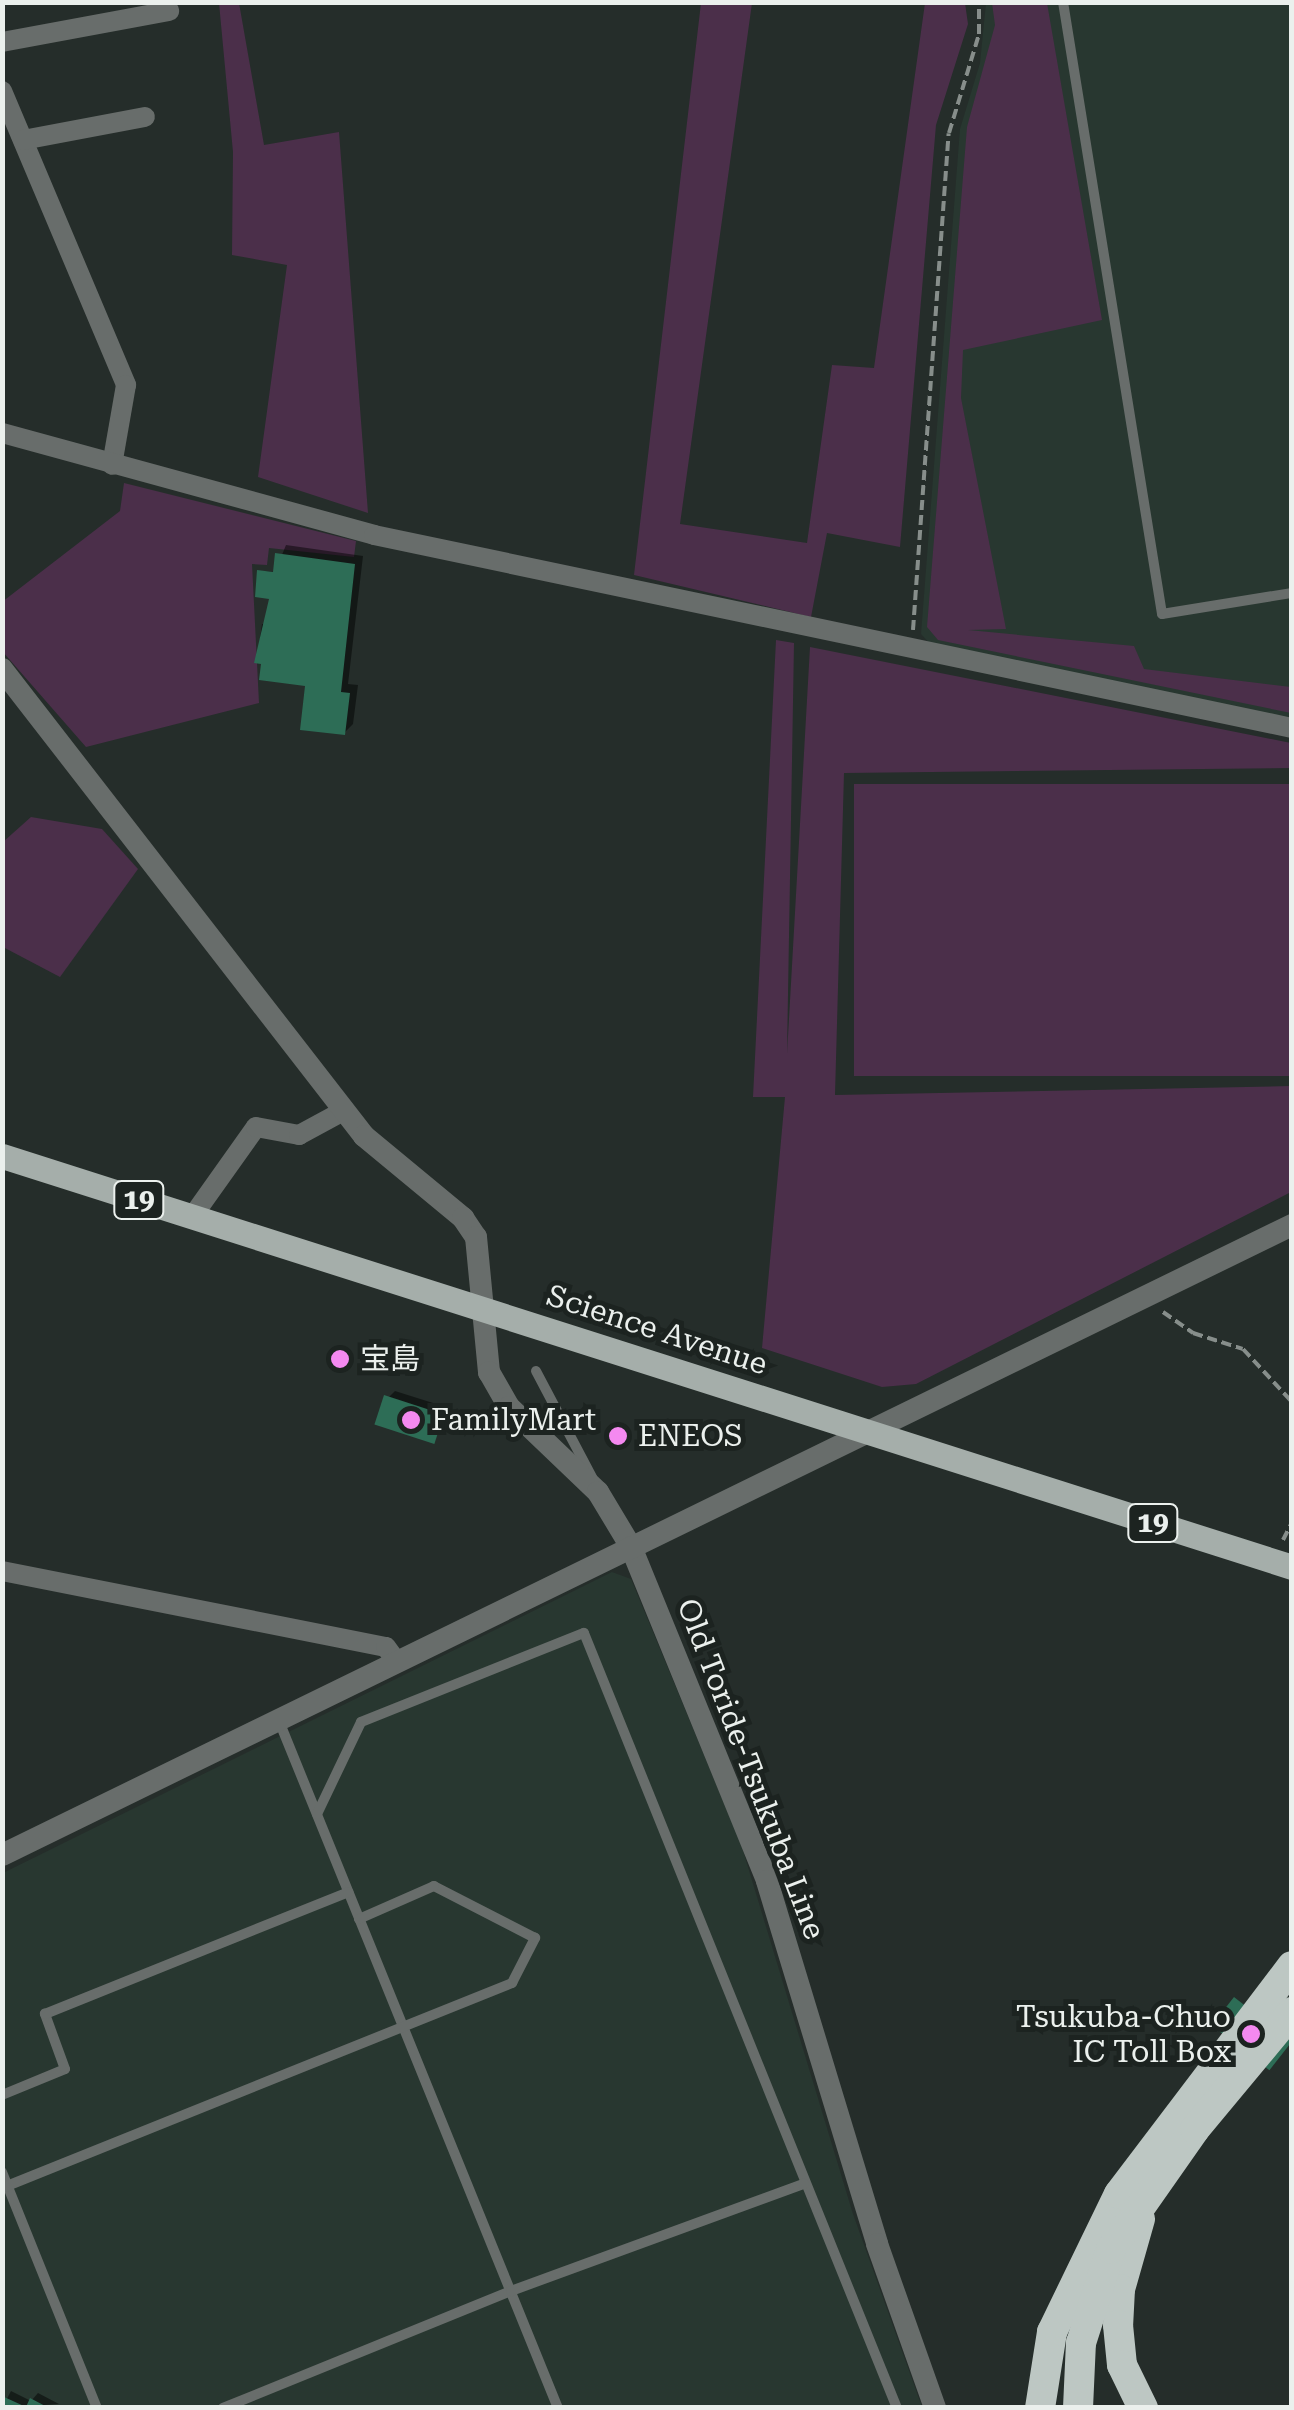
<!DOCTYPE html>
<meta charset="utf-8">
<style>
body{margin:0}
#map{position:relative;width:1294px;height:2410px;overflow:hidden;background:#252d2a;font-family:"Roboto Serif","Noto Sans JP",serif}
div>[style]{position:absolute}
.built>*{inset:0;background:#283730}
.green>*{inset:0;background:#4b2f4a;transform-origin:0 0}
.shadow>*{inset:0;background:#0007}
.building>*{inset:0;background:#2d6d56;transform-origin:0 0}
.path>*{height:4px;margin-top:-2px;transform-origin:0;background:repeating-linear-gradient(90deg,#878e8b 0 10px,transparent 0 15px)}
.service>*{height:10px;margin:-5px;padding:0 5px;transform-origin:5px;border-radius:5px;background:#686d6b}
.minor>*{height:20px;margin:-10px;padding:0 10px;transform-origin:10px;border-radius:10px;background:#686d6b}
.tertiary>*{height:22px;margin:-11px;padding:0 11px;transform-origin:11px;border-radius:11px;background:#686d6b}
.primary>*{height:25px;margin:-12.5px;padding:0 12.5px;transform-origin:12.5px;border-radius:12.5px;background:#a5aeaa}
.motorway>*{height:30px;margin:-15px;padding:0 15px;transform-origin:15px;border-radius:15px;background:#bdc7c3}
.dots>*{width:28px;height:28px;translate:-50% -50%;box-sizing:border-box;border:5px solid #1c2320;border-radius:50%}
span{translate:-50% -50%;white-space:nowrap;text-align:center;line-height:1.15;-webkit-text-stroke:10px #1c2320;paint-order:stroke}
.shield-label span{padding:2px 8px;background:#1c2320;border:2px solid;border-radius:8px;-webkit-text-stroke-width:0}
.shield-label{font-size:28px;color:#ebf0ed;font-weight:700}
.street-label{font-size:30px;color:#ebf0ed}
.poi-label{font-size:30px;color:#ebf0ed}
.left{translate:0 -50%;text-align:left}
.right{translate:-100% -50%;text-align:right}
.frame{position:absolute;inset:0;border:5px solid #ebf0ed;pointer-events:none}
</style>
<div id="map">
<div class="built">
<i style="clip-path:polygon(986px 3px,1291px 3px,1291px 719px,931px 645px,921px 634px,960px 129px,980px 63px)"></i>
<i style="clip-path:polygon(612px 1572px,631px 1579px,741px 1844px,853px 2214px,922px 2407px,3px 2408px,3px 1873px)"></i>
</div>
<div class="green">
<i style="clip-path:polygon(219px 3px,239px 3px,264px 145px,339px 132px,368px 513px,258px 477px,287px 265px,232px 255px,233px 152px)"></i>
<i style="clip-path:polygon(701px 3px,752px 3px,680px 524px,807px 543px,832px 365px,874px 368px,925px 3px,965px 3px,968px 24px,936px 125px,900px 547px,827px 533px,811px 617px,634px 575px)"></i>
<i style="clip-path:polygon(992px 3px,1047px 3px,1102px 320px,963px 350px,961px 398px,1006px 629px,968px 630px,1134px 646px,1144px 669px,1291px 687px,1291px 713px,938px 640px,927px 627px,967px 127px,995px 25px)"></i>
<i style="clip-path:polygon(124px 483px,356px 541px,354px 557px,269px 548px,267px 565px,252px 564px,259px 703px,86px 747px,3px 652px,2px 602px,120px 511px)"></i>
<i style="clip-path:polygon(776px 640px,794px 643px,787px 1054px,810px 647px,1291px 743px,1291px 768px,844px 773px,835px 1095px,1291px 1086px,1291px 1192px,916px 1384px,882px 1387px,762px 1348px,785px 1097px,753px 1097px)"></i>
<i style="left:1291px;top:784px;width:292px;height:437px;rotate:90deg"></i>
<i style="clip-path:polygon(31px 817px,102px 829px,138px 869px,60px 977px,3px 947px,3px 842px)"></i>
</div>
<div class="shadow">
<i style="clip-path:polygon(286px 545px,363px 556px,348px 684px,358px 685px,353px 724px,344px 733px,308px 684px,257px 661px,262px 624px,278px 627px,260px 571px,275px 572px)"></i>
<i style="clip-path:polygon(395px 1391px,449px 1408px,433px 1440px,389px 1397px)"></i>
<i style="clip-path:polygon(11px 2391px,31px 2401px,38px 2393px,59px 2404px,2px 2408px)"></i>
</div>
<div class="building">
<i style="clip-path:polygon(275px 553px,355px 564px,341px 692px,350px 693px,345px 735px,300px 730px,305px 686px,259px 680px,261px 664px,254px 663px,269px 599px,255px 597px,257px 570px,273px 572px)"></i>
<i style="left:384px;top:1395px;width:63px;height:31px;rotate:18deg"></i>
<i style="left:1234px;top:1997px;width:73px;height:36px;rotate:38deg"></i>
<i style="clip-path:polygon(2px 2396px,26px 2407px,30px 2398px,49px 2408px,2px 2408px)"></i>
</div>
<div class="path">
<i style="left:913px;top:630px;width:498px;rotate:-85.9deg"></i>
<i style="left:949px;top:133px;width:103px;rotate:-73.1deg"></i>
<i style="left:979px;top:34px;width:32px;rotate:-90deg"></i>
<i style="left:1163px;top:1312px;width:37px;rotate:35deg"></i>
<i style="left:1193px;top:1333px;width:52px;rotate:17.7deg"></i>
<i style="left:1243px;top:1349px;width:72px;rotate:47.2deg"></i>
<i style="left:1283px;top:1540px;width:20px;rotate:-63deg"></i>
</div>
<div class="service">
<i style="left:1063px;top:2px;width:620px;rotate:80.81deg"></i>
<i style="left:1162px;top:614px;width:132px;rotate:-9.2deg"></i>
<i style="left:536px;top:1371px;width:120px;rotate:62.2deg"></i>
<i style="left:279px;top:1721px;width:741px;rotate:67.9deg"></i>
<i style="left:317px;top:1814px;width:102px;rotate:-64.4deg"></i>
<i style="left:361px;top:1722px;width:240px;rotate:-21.8deg"></i>
<i style="left:584px;top:1633px;width:836px;rotate:68.01deg"></i>
<i style="left:2px;top:2095px;width:68px;rotate:-22.4deg"></i>
<i style="left:65px;top:2069px;width:59px;rotate:-110deg"></i>
<i style="left:45px;top:2014px;width:327px;rotate:-21.9deg"></i>
<i style="left:2px;top:2172px;width:254px;rotate:68.1deg"></i>
<i style="left:2px;top:2188px;width:550px;rotate:-21.9deg"></i>
<i style="left:512px;top:1983px;width:51px;rotate:-62.9deg"></i>
<i style="left:535px;top:1938px;width:114px;rotate:-152.8deg"></i>
<i style="left:434px;top:1886px;width:82px;rotate:156.3deg"></i>
<i style="left:223px;top:2408px;width:311px;rotate:-22.1deg"></i>
<i style="left:511px;top:2291px;width:312px;rotate:-20.1deg"></i>
</div>
<div class="minor">
<i style="left:2px;top:42px;width:170px;rotate:-10.5deg"></i>
<i style="left:2px;top:91px;width:319px;rotate:67.1deg"></i>
<i style="left:126px;top:385px;width:81px;rotate:99.9deg"></i>
<i style="left:23px;top:140px;width:124px;rotate:-10.7deg"></i>
<i style="left:2px;top:433px;width:386px;rotate:15.3deg"></i>
<i style="left:374px;top:535px;width:938px;rotate:11.87deg"></i>
<i style="left:192px;top:1217px;width:110px;rotate:-54.6deg"></i>
<i style="left:256px;top:1127px;width:44px;rotate:10.5deg"></i>
<i style="left:299px;top:1135px;width:52px;rotate:-28.5deg"></i>
<i style="left:2px;top:1571px;width:391px;rotate:11.2deg"></i>
<i style="left:386px;top:1647px;width:19px;rotate:54deg"></i>
</div>
<div class="tertiary">
<i style="left:2px;top:669px;width:591px;rotate:52.22deg"></i>
<i style="left:364px;top:1136px;width:129px;rotate:39.6deg"></i>
<i style="left:463px;top:1218px;width:23px;rotate:56deg"></i>
<i style="left:476px;top:1237px;width:136px;rotate:84.5deg"></i>
<i style="left:489px;top:1372px;width:40px;rotate:60.3deg"></i>
<i style="left:509px;top:1407px;width:123px;rotate:43.7deg"></i>
<i style="left:598px;top:1492px;width:64px;rotate:59deg"></i>
<i style="left:631px;top:1547px;width:361px;rotate:67.8deg"></i>
<i style="left:767px;top:1881px;width:379px;rotate:73.1deg"></i>
<i style="left:877px;top:2244px;width:174px;rotate:70.5deg"></i>
<i style="left:2px;top:1855px;width:1436px;rotate:-26.03deg"></i>
</div>
<div class="primary">
<i style="left:2px;top:1156px;width:1354px;rotate:17.67deg"></i>
</div>
<div class="motorway">
<i style="left:1140px;top:2219px;width:73px;rotate:105.9deg"></i>
<i style="left:1120px;top:2289px;width:36px;rotate:93deg"></i>
<i style="left:1118px;top:2325px;width:40px;rotate:84.3deg"></i>
<i style="left:1122px;top:2365px;width:48px;rotate:64deg"></i>
<i style="left:1040px;top:2408px;width:77px;rotate:-81deg"></i>
<i style="left:1052px;top:2332px;width:153px;rotate:-64.1deg"></i>
<i style="left:1119px;top:2194px;width:286px;rotate:-52.8deg"></i>
<i style="left:1078px;top:2408px;width:65px;rotate:-87.4deg"></i>
<i style="left:1081px;top:2343px;width:99px;rotate:-72.3deg"></i>
<i style="left:1111px;top:2249px;width:146px;rotate:-55deg"></i>
<i style="left:1195px;top:2129px;width:152px;rotate:-50.3deg"></i>
</div>
<div class="dots">
<i style="left:340px;top:1359px;background:#f489f0"></i>
<i style="left:411px;top:1420px;background:#f489f0"></i>
<i style="left:618px;top:1436px;background:#f489f0"></i>
<i style="left:1251px;top:2034px;background:#f489f0"></i>
</div>
<div class="shield-label">
<span style="left:139px;top:1200px">19</span>
<span style="left:1153px;top:1523px">19</span>
</div>
<div class="street-label">
<span style="left:657px;top:1330px;rotate:18deg">Science Avenue</span>
<span style="left:751px;top:1769px;rotate:69deg">Old Toride-Tsukuba Line</span>
</div>
<div class="poi-label">
<span class="left" style="left:360px;top:1359px">宝島</span>
<span class="left" style="left:431px;top:1420px">FamilyMart</span>
<span class="left" style="left:638px;top:1436px">ENEOS</span>
<span class="right" style="left:1231px;top:2034px">Tsukuba-Chuo<br>IC Toll Box</span>
</div>
<div class="frame"></div>
</div>
